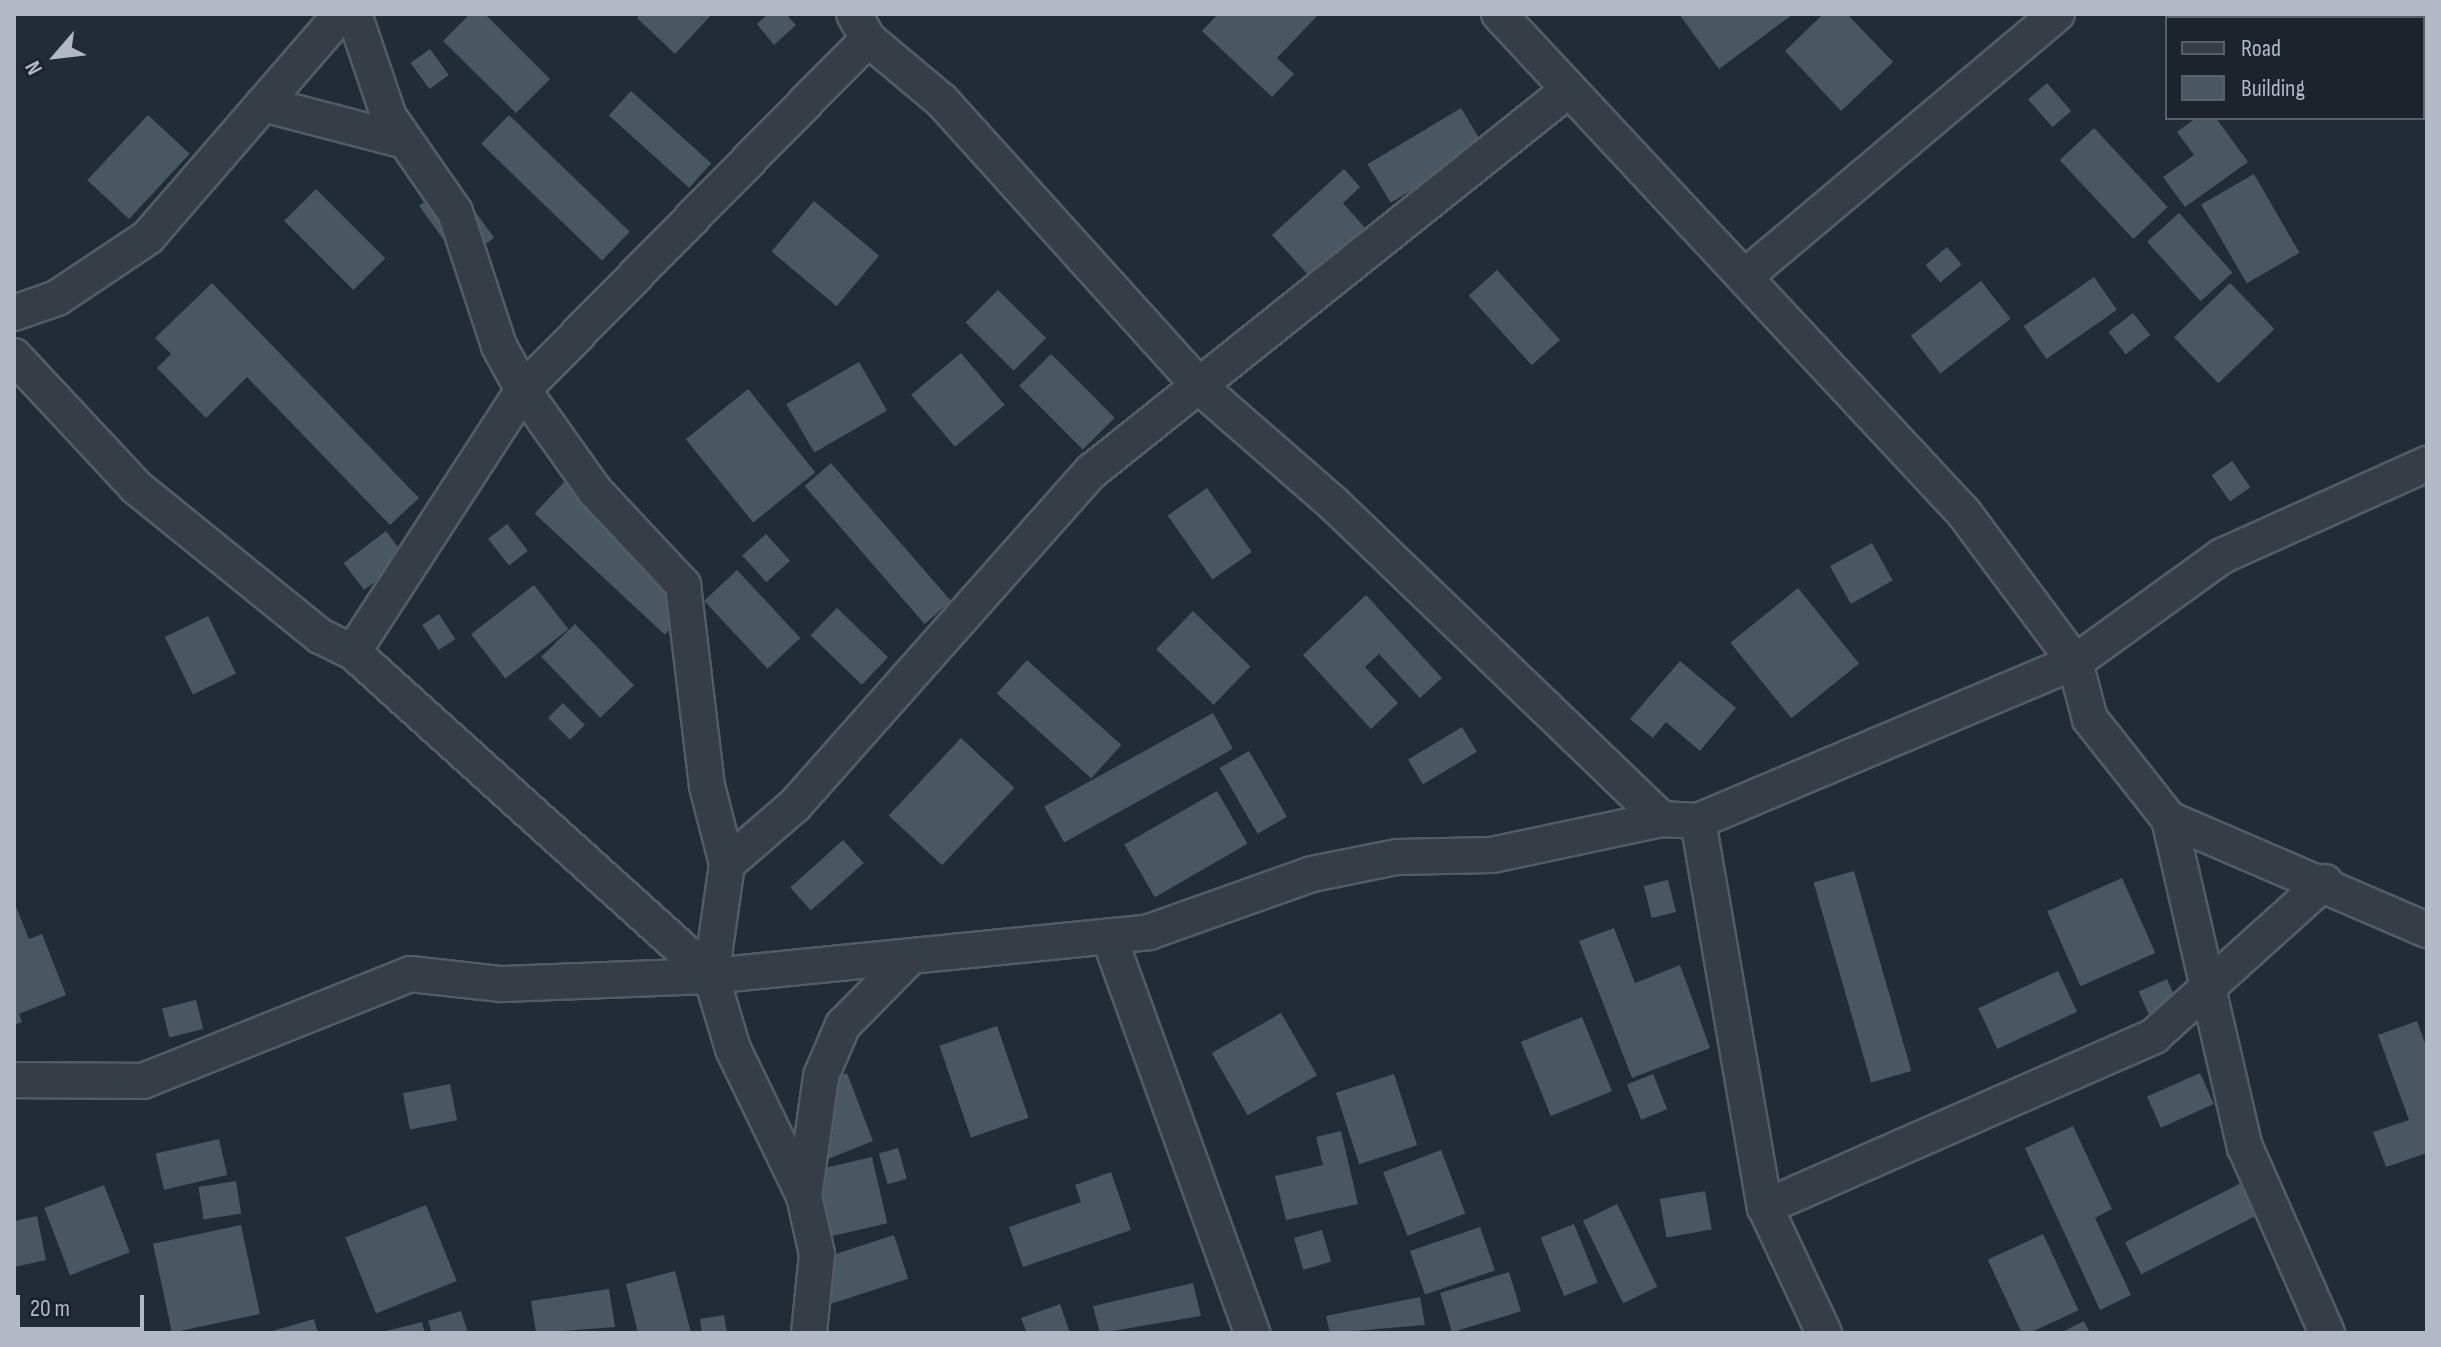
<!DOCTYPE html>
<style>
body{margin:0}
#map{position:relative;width:2441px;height:1347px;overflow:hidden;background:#222c37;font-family:"Sofia Sans Condensed",sans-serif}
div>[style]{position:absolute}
.building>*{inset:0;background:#4a5662;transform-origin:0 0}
.roads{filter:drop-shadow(2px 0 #535c65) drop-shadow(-2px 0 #535c65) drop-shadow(0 2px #535c65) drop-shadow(0 -2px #535c65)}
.street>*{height:34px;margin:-17px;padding:0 17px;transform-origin:17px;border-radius:17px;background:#353e47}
span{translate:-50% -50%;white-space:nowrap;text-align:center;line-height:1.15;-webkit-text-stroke:6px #1b232c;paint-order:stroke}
.frame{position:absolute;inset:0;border:16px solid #b0b9c4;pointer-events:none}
.legend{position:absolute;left:2165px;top:16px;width:260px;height:104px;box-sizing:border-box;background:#1b232c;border:2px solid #575f69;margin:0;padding:10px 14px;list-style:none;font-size:24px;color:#b0b9c4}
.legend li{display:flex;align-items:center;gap:16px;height:40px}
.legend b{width:40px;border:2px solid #575f69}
.north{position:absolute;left:16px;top:16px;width:80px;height:80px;-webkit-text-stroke:6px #1b232c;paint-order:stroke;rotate:242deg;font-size:22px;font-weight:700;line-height:32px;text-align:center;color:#b0b9c4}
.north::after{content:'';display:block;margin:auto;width:28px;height:36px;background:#b0b9c4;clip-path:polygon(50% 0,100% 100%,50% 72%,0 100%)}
.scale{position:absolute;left:16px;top:1295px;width:128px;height:36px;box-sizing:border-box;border:4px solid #b0b9c4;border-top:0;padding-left:10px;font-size:24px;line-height:28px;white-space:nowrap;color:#b0b9c4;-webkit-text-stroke:6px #1b232c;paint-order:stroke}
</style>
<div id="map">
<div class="building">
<i style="clip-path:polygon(470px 14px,485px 14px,550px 79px,516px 113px,443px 41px)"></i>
<i style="clip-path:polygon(641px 14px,712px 14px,675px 54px,637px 18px)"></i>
<i style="clip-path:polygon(768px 14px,786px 14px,796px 25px,774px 45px,757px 24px)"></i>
<i style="clip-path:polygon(1218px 14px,1319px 14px,1277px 58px,1294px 74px,1272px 97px,1202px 31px)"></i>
<i style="clip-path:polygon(1679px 14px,1793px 14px,1719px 69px)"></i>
<i style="clip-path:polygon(1823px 14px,1847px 14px,1893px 62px,1841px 111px,1785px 51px)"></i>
<i style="left:2178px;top:14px;width:67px;height:6px"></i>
<i style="clip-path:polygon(2315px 14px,2363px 14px,2366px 18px,2310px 18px)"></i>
<i style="left:430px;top:49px;width:32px;height:24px;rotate:54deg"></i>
<i style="left:2047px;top:83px;width:37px;height:25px;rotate:49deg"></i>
<i style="left:631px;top:91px;width:108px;height:33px;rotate:42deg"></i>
<i style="left:1461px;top:108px;width:45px;height:109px;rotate:59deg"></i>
<i style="left:148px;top:115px;width:57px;height:89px;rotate:43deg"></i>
<i style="left:509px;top:115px;width:168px;height:40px;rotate:44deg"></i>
<i style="clip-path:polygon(2196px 118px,2216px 118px,2248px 162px,2185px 207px,2163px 177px,2194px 155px,2177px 132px)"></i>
<i style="left:2094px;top:128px;width:108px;height:47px;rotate:47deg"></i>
<i style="clip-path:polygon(1344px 169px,1360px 187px,1343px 203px,1374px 238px,1320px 288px,1272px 235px)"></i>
<i style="left:2254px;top:174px;width:91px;height:61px;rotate:60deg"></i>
<i style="left:453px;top:181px;width:70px;height:42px;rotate:54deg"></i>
<i style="left:316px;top:189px;width:98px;height:45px;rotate:45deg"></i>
<i style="left:814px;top:201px;width:85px;height:66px;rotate:40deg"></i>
<i style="left:2179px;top:213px;width:80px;height:43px;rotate:48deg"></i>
<i style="left:1947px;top:247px;width:23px;height:28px;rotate:50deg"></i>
<i style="left:1497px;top:270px;width:94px;height:38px;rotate:48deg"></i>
<i style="left:2094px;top:277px;width:40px;height:86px;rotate:55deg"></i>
<i style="left:1981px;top:281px;width:48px;height:89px;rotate:52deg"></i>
<i style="clip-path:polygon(212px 283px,419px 498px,390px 525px,247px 377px,206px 418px,157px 368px,171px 354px,155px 338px)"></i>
<i style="left:2230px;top:283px;width:64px;height:78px;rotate:46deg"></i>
<i style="left:998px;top:290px;width:68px;height:46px;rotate:45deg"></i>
<i style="left:2133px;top:313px;width:28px;height:31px;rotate:52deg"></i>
<i style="left:961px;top:353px;width:68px;height:65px;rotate:50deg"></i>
<i style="left:1051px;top:354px;width:90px;height:45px;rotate:45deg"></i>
<i style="left:859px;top:362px;width:56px;height:84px;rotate:60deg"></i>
<i style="left:748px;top:389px;width:107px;height:80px;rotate:51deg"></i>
<i style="left:2232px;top:461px;width:32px;height:25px;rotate:55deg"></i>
<i style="left:831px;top:463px;width:183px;height:35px;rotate:49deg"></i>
<i style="left:564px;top:482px;width:178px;height:43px;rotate:43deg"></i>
<i style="left:1207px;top:488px;width:78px;height:48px;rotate:55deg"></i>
<i style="left:507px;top:524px;width:34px;height:24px;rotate:52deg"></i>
<i style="left:386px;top:531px;width:34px;height:53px;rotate:53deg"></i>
<i style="left:766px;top:534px;width:36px;height:32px;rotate:48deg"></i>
<i style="left:1872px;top:543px;width:43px;height:48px;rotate:61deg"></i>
<i style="left:737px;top:570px;width:93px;height:45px;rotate:47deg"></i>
<i style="left:534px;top:585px;width:56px;height:80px;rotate:52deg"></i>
<i style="left:1798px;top:588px;width:97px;height:87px;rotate:51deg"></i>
<i style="clip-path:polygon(1366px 595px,1442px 678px,1420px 698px,1379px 654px,1365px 667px,1398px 703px,1371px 729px,1303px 655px)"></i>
<i style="left:837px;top:608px;width:71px;height:38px;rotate:44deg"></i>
<i style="left:1193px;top:611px;width:80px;height:53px;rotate:44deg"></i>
<i style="left:439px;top:614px;width:30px;height:20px;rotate:57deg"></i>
<i style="left:208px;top:616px;width:64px;height:48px;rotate:64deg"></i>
<i style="left:575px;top:624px;width:85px;height:47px;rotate:46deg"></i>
<i style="left:1027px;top:660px;width:127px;height:45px;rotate:42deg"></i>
<i style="clip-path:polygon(1680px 661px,1736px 708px,1700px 751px,1666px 722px,1653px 738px,1630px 719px)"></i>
<i style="left:563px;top:703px;width:31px;height:21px;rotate:45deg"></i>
<i style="left:1213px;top:713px;width:41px;height:193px;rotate:61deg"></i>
<i style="left:1462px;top:727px;width:29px;height:63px;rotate:59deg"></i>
<i style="left:961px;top:738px;width:73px;height:106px;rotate:43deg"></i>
<i style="left:1249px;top:751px;width:76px;height:34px;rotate:60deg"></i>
<i style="left:1217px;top:791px;width:61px;height:107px;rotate:60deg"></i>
<i style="left:843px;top:840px;width:31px;height:71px;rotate:48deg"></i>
<i style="left:1854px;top:871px;width:208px;height:42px;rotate:74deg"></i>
<i style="left:2122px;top:878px;width:82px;height:82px;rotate:66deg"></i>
<i style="left:1668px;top:880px;width:33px;height:25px;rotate:76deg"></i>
<i style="clip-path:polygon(14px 902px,29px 939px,42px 934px,66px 995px,19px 1014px,22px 1022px,14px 1025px)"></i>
<i style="clip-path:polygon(1614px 928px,1635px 983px,1680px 965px,1710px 1048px,1632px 1078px,1579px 941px)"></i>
<i style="left:2058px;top:971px;width:45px;height:88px;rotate:65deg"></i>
<i style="left:2167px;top:979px;width:27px;height:31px;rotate:66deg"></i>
<i style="left:196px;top:1000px;width:30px;height:35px;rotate:76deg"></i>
<i style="left:1281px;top:1013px;width:72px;height:80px;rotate:60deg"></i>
<i style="left:1582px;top:1017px;width:80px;height:66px;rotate:68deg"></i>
<i style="clip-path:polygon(2417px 1021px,2427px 1049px,2427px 1153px,2386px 1167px,2373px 1132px,2409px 1120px,2378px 1035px)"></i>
<i style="left:997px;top:1026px;width:97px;height:61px;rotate:71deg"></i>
<i style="clip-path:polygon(847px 1073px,873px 1141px,818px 1163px,811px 1145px,833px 1136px,814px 1086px)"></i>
<i style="left:2200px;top:1073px;width:34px;height:58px;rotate:66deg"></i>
<i style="left:1394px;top:1074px;width:75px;height:61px;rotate:72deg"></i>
<i style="left:1653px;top:1074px;width:38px;height:28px;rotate:68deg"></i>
<i style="left:450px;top:1084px;width:37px;height:48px;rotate:79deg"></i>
<i style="clip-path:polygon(2073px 1126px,2112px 1209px,2095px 1218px,2131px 1295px,2100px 1310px,2025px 1148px)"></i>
<i style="clip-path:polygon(1341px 1131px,1358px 1204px,1286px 1220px,1275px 1176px,1323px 1165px,1316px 1137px)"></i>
<i style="left:219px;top:1139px;width:37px;height:65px;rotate:77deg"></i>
<i style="left:898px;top:1148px;width:32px;height:20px;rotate:74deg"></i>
<i style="left:1441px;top:1150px;width:68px;height:62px;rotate:69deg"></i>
<i style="left:872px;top:1157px;width:68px;height:93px;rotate:77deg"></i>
<i style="clip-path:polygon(1111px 1172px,1131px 1230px,1023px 1267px,1009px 1227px,1081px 1202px,1075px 1185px)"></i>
<i style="left:2247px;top:1180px;width:36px;height:137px;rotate:63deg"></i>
<i style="left:236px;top:1181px;width:33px;height:38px;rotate:81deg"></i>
<i style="left:104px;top:1185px;width:72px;height:64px;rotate:69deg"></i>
<i style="left:1705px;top:1191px;width:39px;height:46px;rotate:80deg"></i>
<i style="left:1617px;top:1204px;width:92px;height:38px;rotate:64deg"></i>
<i style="left:426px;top:1205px;width:82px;height:87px;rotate:68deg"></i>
<i style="clip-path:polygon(37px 1216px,46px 1260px,14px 1267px,14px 1221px)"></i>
<i style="left:1574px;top:1224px;width:63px;height:36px;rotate:68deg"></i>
<i style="left:241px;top:1225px;width:91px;height:90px;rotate:78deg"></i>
<i style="left:1480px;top:1227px;width:46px;height:74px;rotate:71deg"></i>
<i style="left:1322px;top:1230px;width:33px;height:29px;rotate:74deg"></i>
<i style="left:2043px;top:1234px;width:84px;height:61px;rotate:65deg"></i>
<i style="left:894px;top:1235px;width:46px;height:81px;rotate:72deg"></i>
<i style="clip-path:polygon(675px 1271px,691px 1333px,638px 1333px,626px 1284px)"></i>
<i style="left:1509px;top:1272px;width:41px;height:72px;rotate:73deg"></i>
<i style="clip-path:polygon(1193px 1283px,1201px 1316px,1100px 1333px,1093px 1306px)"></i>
<i style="clip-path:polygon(609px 1289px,615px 1327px,536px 1333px,531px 1301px)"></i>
<i style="clip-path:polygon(1420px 1297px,1425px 1325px,1330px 1333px,1326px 1316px)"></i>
<i style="clip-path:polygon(1060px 1304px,1070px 1333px,1027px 1333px,1021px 1318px)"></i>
<i style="clip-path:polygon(461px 1311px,468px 1333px,432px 1333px,428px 1321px)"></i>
<i style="clip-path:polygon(724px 1315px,727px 1333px,702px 1333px,700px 1319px)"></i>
<i style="clip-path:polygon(314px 1319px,318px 1333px,269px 1333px,269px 1332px)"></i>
<i style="clip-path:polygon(2084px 1321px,2090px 1333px,2060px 1333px)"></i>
<i style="clip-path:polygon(422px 1322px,425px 1333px,382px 1333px,382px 1332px)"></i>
</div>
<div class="roads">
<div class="street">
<i style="left:354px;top:14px;width:109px;rotate:71.2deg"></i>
<i style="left:389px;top:117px;width:116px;rotate:55.2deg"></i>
<i style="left:455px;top:212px;width:141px;rotate:71.8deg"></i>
<i style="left:499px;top:346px;width:50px;rotate:61.4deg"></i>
<i style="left:523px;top:390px;width:124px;rotate:54.5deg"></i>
<i style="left:595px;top:491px;width:129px;rotate:46.9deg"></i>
<i style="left:683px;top:585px;width:202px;rotate:83.2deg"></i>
<i style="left:707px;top:786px;width:81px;rotate:75.6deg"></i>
<i style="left:727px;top:864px;width:113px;rotate:98.1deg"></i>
<i style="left:711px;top:976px;width:76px;rotate:73.2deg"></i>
<i style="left:733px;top:1049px;width:163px;rotate:64.2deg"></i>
<i style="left:804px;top:1196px;width:59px;rotate:77.4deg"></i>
<i style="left:817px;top:1254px;width:79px;rotate:95.8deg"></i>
<i style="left:854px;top:14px;width:29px;rotate:61deg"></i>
<i style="left:868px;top:39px;width:97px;rotate:40deg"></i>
<i style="left:942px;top:101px;width:387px;rotate:47.9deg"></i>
<i style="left:1201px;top:388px;width:176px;rotate:41.1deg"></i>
<i style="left:1334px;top:504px;width:454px;rotate:43.9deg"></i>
<i style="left:1499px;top:14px;width:682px;rotate:47.02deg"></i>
<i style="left:1964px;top:513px;width:186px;rotate:53.3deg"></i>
<i style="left:2075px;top:662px;width:59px;rotate:75.3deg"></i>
<i style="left:2090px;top:719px;width:127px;rotate:51.7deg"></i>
<i style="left:2169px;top:819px;width:337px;rotate:77deg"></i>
<i style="left:2245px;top:1147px;width:203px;rotate:66.2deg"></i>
<i style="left:263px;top:104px;width:147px;rotate:14.6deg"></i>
<i style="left:1748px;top:274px;width:404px;rotate:-40.1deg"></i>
<i style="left:14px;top:313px;width:46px;rotate:-19.2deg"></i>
<i style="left:57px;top:298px;width:110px;rotate:-33.8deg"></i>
<i style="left:148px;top:237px;width:295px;rotate:-49.1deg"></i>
<i style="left:14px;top:356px;width:179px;rotate:47deg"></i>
<i style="left:136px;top:487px;width:237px;rotate:39deg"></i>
<i style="left:320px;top:636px;width:37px;rotate:26deg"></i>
<i style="left:353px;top:652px;width:483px;rotate:42.1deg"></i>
<i style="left:353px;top:652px;width:312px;rotate:-57deg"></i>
<i style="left:523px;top:390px;width:492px;rotate:-45.5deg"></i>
<i style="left:2169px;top:819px;width:281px;rotate:23.3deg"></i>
<i style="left:1698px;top:821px;width:392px;rotate:80.2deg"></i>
<i style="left:1765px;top:1207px;width:139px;rotate:64.9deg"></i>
<i style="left:727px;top:864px;width:90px;rotate:-40.9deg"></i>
<i style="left:795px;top:805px;width:447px;rotate:-48.4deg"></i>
<i style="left:1092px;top:471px;width:607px;rotate:-38.65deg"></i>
<i style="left:1109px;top:937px;width:421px;rotate:70.1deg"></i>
<i style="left:14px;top:1080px;width:129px;rotate:0.4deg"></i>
<i style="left:143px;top:1081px;width:288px;rotate:-21.8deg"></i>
<i style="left:410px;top:974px;width:92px;rotate:6.3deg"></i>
<i style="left:501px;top:984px;width:210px;rotate:-2.2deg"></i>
<i style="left:711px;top:976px;width:440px;rotate:-5.7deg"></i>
<i style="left:1149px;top:932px;width:173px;rotate:-19.6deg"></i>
<i style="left:1312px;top:874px;width:87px;rotate:-11.3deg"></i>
<i style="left:1397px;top:857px;width:95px;rotate:-1.2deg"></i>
<i style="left:1492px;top:855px;width:173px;rotate:-12deg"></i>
<i style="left:1661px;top:819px;width:37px;rotate:3deg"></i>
<i style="left:1698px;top:821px;width:409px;rotate:-22.9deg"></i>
<i style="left:2075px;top:662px;width:181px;rotate:-35.8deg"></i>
<i style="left:2222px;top:556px;width:225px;rotate:-24.2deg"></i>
<i style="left:804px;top:1196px;width:121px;rotate:-81.9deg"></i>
<i style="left:821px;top:1076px;width:56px;rotate:-66.7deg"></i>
<i style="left:843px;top:1025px;width:91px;rotate:-45.4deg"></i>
<i style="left:1765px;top:1207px;width:425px;rotate:-23.7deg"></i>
<i style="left:2154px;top:1036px;width:230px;rotate:-42deg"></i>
</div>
</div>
<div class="frame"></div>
<ul class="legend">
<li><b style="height:10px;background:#353e47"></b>Road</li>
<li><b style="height:22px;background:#4a5662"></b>Building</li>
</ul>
<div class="north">N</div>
<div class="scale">20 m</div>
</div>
